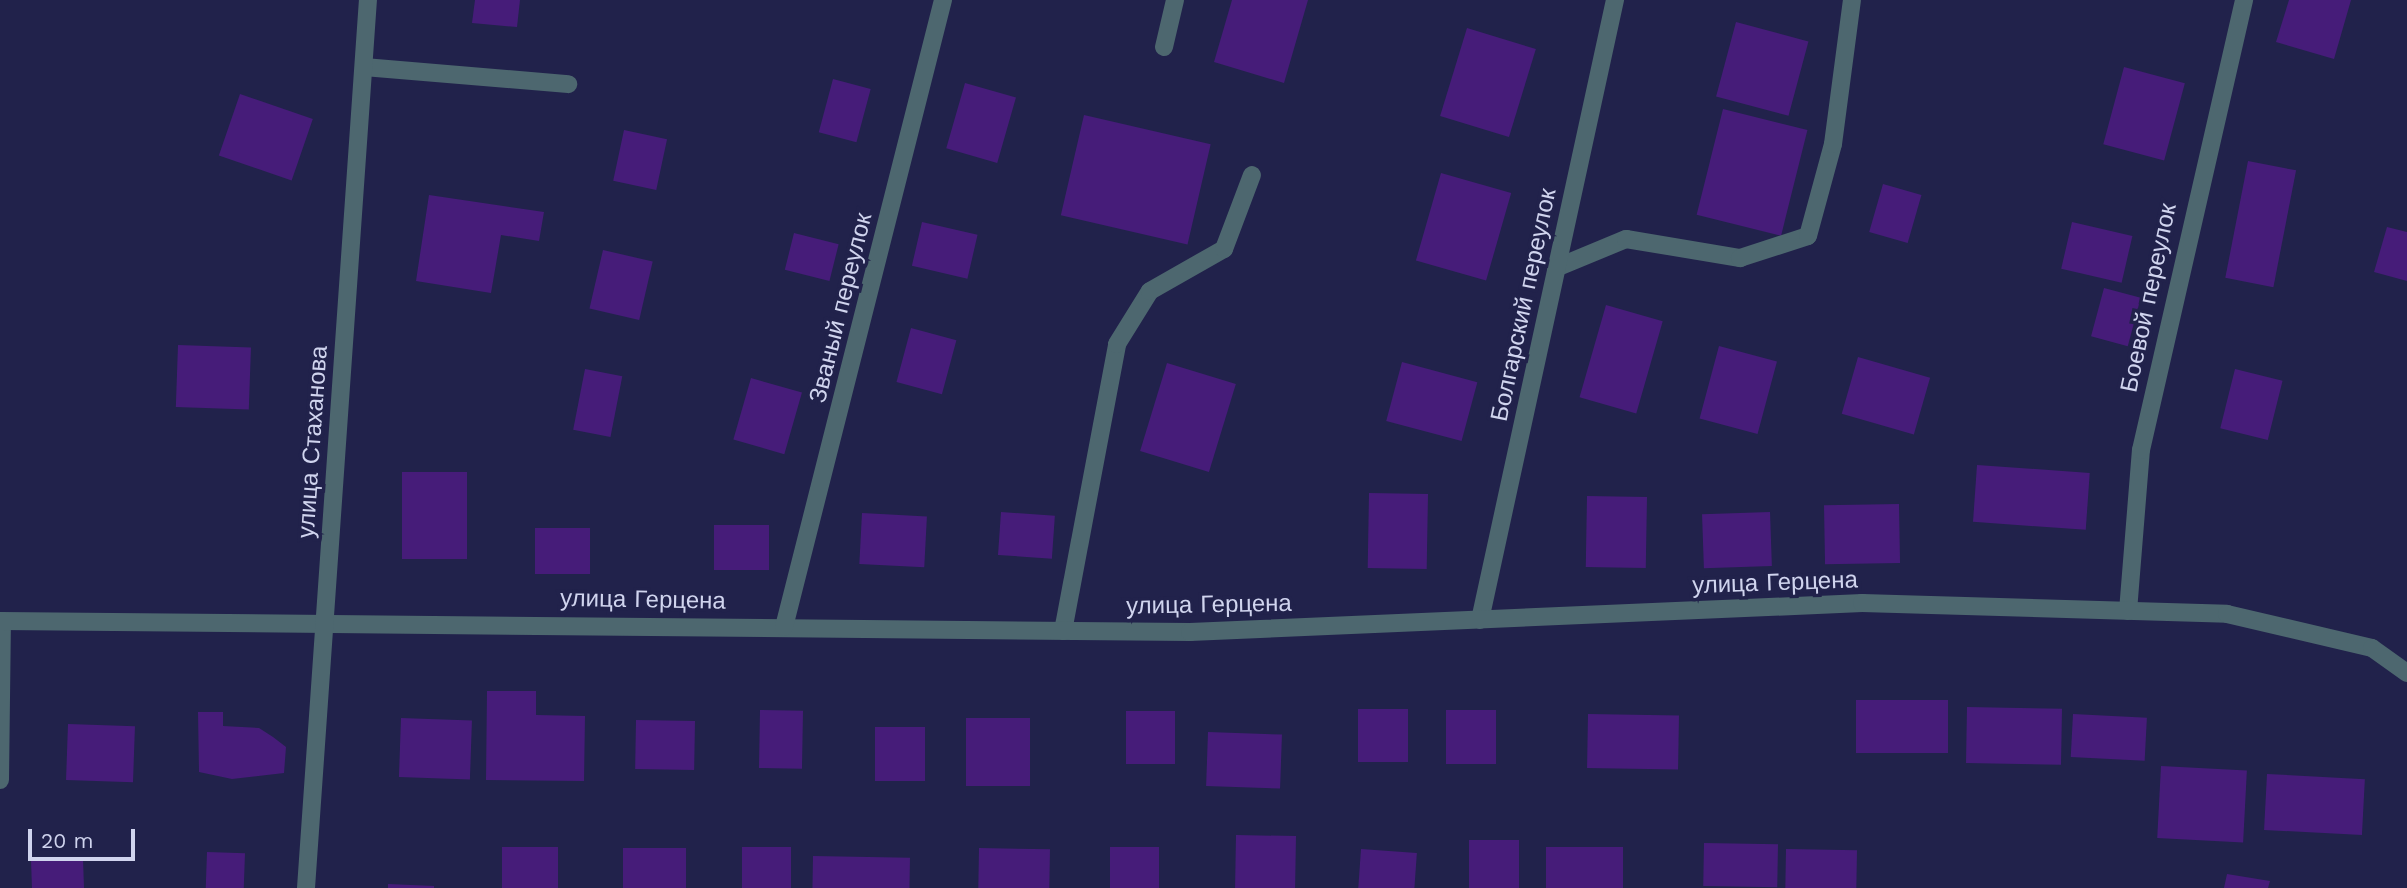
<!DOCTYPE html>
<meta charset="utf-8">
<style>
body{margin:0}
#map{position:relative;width:2407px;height:888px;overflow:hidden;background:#21224b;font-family:"Work Sans",sans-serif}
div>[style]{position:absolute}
.building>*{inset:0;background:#461c79;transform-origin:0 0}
.lane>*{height:18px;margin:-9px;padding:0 9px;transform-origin:9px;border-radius:9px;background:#4d676f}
.street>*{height:18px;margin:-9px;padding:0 9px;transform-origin:9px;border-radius:9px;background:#4d676f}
span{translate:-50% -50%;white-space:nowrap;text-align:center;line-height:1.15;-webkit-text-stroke:7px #21224b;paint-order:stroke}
.street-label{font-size:24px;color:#d0d4ee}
.scale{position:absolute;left:28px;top:829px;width:107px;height:32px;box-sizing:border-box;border:4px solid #d0d4ee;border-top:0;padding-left:9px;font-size:21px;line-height:24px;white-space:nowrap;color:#d0d4ee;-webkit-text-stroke:5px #21224b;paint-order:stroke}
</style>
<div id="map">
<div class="building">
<i style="clip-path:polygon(475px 0,520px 0,517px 27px,472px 23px)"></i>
<i style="clip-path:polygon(1232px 0,1308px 0,1284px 83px,1214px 62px)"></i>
<i style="clip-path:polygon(2289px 0,2351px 0,2334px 59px,2276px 42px)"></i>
<i style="left:1736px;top:22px;width:75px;height:77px;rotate:15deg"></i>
<i style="left:1467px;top:28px;width:72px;height:92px;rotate:17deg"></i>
<i style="left:2124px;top:67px;width:63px;height:80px;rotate:15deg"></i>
<i style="left:833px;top:79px;width:39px;height:55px;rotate:15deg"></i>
<i style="left:965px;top:83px;width:53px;height:68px;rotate:16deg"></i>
<i style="left:240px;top:94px;width:77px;height:65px;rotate:19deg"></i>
<i style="left:1723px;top:109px;width:87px;height:109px;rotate:14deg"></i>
<i style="left:1084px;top:115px;width:130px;height:103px;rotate:13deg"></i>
<i style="left:624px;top:130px;width:44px;height:52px;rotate:12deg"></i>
<i style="left:2248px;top:161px;width:49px;height:119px;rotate:11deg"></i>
<i style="left:1441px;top:173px;width:73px;height:91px;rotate:16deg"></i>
<i style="left:1883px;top:184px;width:40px;height:50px;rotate:16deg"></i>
<i style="clip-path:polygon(429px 195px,544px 212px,539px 241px,501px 235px,491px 293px,416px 281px)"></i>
<i style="left:922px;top:222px;width:57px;height:45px;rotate:13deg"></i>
<i style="left:2072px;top:222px;width:62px;height:48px;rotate:13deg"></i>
<i style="clip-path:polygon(2387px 227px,2407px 232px,2407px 281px,2374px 272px)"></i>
<i style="left:794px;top:233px;width:46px;height:38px;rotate:14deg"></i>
<i style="left:603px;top:250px;width:51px;height:60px;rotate:13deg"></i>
<i style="left:2104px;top:288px;width:38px;height:50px;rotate:15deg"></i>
<i style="left:1606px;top:305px;width:59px;height:96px;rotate:16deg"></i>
<i style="left:911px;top:328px;width:47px;height:56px;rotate:15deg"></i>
<i style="left:178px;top:345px;width:73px;height:62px;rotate:2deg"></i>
<i style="left:1719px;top:346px;width:60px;height:75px;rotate:15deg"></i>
<i style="left:1858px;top:357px;width:75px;height:59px;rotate:16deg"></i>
<i style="left:1402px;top:362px;width:78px;height:61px;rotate:15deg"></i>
<i style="left:1167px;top:363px;width:72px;height:92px;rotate:17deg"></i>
<i style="left:585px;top:369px;width:38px;height:62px;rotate:11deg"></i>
<i style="left:2235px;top:369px;width:49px;height:61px;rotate:14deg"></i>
<i style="left:751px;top:378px;width:53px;height:64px;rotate:16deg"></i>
<i style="left:1977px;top:465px;width:113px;height:57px;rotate:4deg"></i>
<i style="left:402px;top:472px;width:65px;height:87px"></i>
<i style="left:1369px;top:493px;width:59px;height:75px;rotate:1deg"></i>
<i style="left:1587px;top:496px;width:60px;height:71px;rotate:1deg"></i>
<i style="left:1899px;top:504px;width:59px;height:75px;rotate:89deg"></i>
<i style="left:1001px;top:512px;width:54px;height:43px;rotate:4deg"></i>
<i style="left:1770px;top:512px;width:54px;height:68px;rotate:88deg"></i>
<i style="left:862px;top:513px;width:65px;height:51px;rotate:3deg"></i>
<i style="left:714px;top:525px;width:55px;height:45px"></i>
<i style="left:535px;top:528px;width:55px;height:46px"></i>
<i style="clip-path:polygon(487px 691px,536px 691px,536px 715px,585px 716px,584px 781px,486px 780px)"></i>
<i style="left:1856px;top:700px;width:92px;height:53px"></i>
<i style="left:1967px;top:707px;width:95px;height:56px;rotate:1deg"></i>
<i style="left:1358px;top:709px;width:50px;height:53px"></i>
<i style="left:760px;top:710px;width:43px;height:58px;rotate:1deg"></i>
<i style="left:1446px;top:710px;width:50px;height:54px"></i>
<i style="left:1126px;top:711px;width:49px;height:53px"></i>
<i style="clip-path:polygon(198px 712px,223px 712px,223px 726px,259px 728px,273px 737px,286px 747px,284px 773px,232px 779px,199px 772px)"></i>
<i style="left:1588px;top:714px;width:91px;height:54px;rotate:1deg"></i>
<i style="left:2073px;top:714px;width:74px;height:43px;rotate:3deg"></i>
<i style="left:401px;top:718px;width:71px;height:59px;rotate:2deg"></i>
<i style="left:966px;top:718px;width:64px;height:68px"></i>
<i style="left:636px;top:720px;width:59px;height:49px;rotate:1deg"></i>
<i style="left:68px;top:724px;width:67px;height:56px;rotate:2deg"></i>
<i style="left:875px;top:727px;width:50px;height:54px"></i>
<i style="left:1208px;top:732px;width:74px;height:54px;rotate:2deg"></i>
<i style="left:2161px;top:766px;width:86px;height:72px;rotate:3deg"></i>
<i style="left:2267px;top:774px;width:98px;height:56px;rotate:3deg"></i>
<i style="left:1236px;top:835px;width:60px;height:53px;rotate:1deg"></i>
<i style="left:1469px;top:840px;width:50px;height:48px"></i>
<i style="left:1704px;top:843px;width:74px;height:43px;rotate:1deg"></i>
<i style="left:558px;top:847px;width:41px;height:56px;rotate:90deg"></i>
<i style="left:742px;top:847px;width:49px;height:41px"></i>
<i style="left:1110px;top:847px;width:49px;height:41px"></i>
<i style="left:1546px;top:847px;width:77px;height:41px"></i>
<i style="left:623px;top:848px;width:63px;height:40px"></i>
<i style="left:979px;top:848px;width:71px;height:40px;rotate:1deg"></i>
<i style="left:1361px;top:849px;width:56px;height:39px;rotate:4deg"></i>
<i style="left:1786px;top:849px;width:71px;height:39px;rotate:1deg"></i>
<i style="left:207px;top:852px;width:38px;height:36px;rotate:2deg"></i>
<i style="left:813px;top:856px;width:97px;height:32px;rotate:1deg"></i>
<i style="left:83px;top:859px;width:29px;height:52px;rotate:88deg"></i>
<i style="clip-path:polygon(2227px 874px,2270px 881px,2268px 888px,2224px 888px)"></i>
<i style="clip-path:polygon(388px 884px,434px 886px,434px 888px,388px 888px)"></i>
</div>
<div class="lane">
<i style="left:1164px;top:47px;width:48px;rotate:-76.8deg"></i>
<i style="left:364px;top:67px;width:205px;rotate:4.8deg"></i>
<i style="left:1556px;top:268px;width:76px;rotate:-22.5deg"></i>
<i style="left:1626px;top:239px;width:116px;rotate:9.5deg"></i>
<i style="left:1740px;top:258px;width:71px;rotate:-17.9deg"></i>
<i style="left:1808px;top:236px;width:95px;rotate:-74.8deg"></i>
<i style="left:1833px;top:144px;width:145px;rotate:-82.5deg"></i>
<i style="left:1063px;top:631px;width:292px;rotate:-79.3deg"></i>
<i style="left:1117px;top:344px;width:62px;rotate:-58.1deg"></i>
<i style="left:1150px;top:291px;width:85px;rotate:-29.6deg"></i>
<i style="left:1224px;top:249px;width:79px;rotate:-69.3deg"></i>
<i style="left:0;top:780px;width:159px;rotate:-89.3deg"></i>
</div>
<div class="street">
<i style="left:2128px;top:611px;width:162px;rotate:-85.4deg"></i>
<i style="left:2141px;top:450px;width:462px;rotate:-77.1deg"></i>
<i style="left:1480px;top:620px;width:635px;rotate:-77.72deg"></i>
<i style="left:0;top:621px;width:1190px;rotate:0.53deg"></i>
<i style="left:1190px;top:632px;width:673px;rotate:-2.47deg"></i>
<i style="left:1862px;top:603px;width:365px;rotate:1.7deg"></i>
<i style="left:2227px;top:614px;width:149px;rotate:13.2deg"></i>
<i style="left:2372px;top:648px;width:43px;rotate:35.5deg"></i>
<i style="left:784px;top:627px;width:647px;rotate:-75.77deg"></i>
<i style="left:306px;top:888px;width:890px;rotate:-86.01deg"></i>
</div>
<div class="street-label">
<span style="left:2149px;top:298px;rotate:-78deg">Боевой переулок</span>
<span style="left:1524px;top:305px;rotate:-78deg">Болгарский переулок</span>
<span style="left:841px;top:308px;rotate:-76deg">Званый переулок</span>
<span style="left:313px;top:442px;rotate:-86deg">улица Стаханова</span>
<span style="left:1775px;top:583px;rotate:-2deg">улица Герцена</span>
<span style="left:643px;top:600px;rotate:1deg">улица Герцена</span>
<span style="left:1209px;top:605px;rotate:-1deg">улица Герцена</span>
</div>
<div class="scale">20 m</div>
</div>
